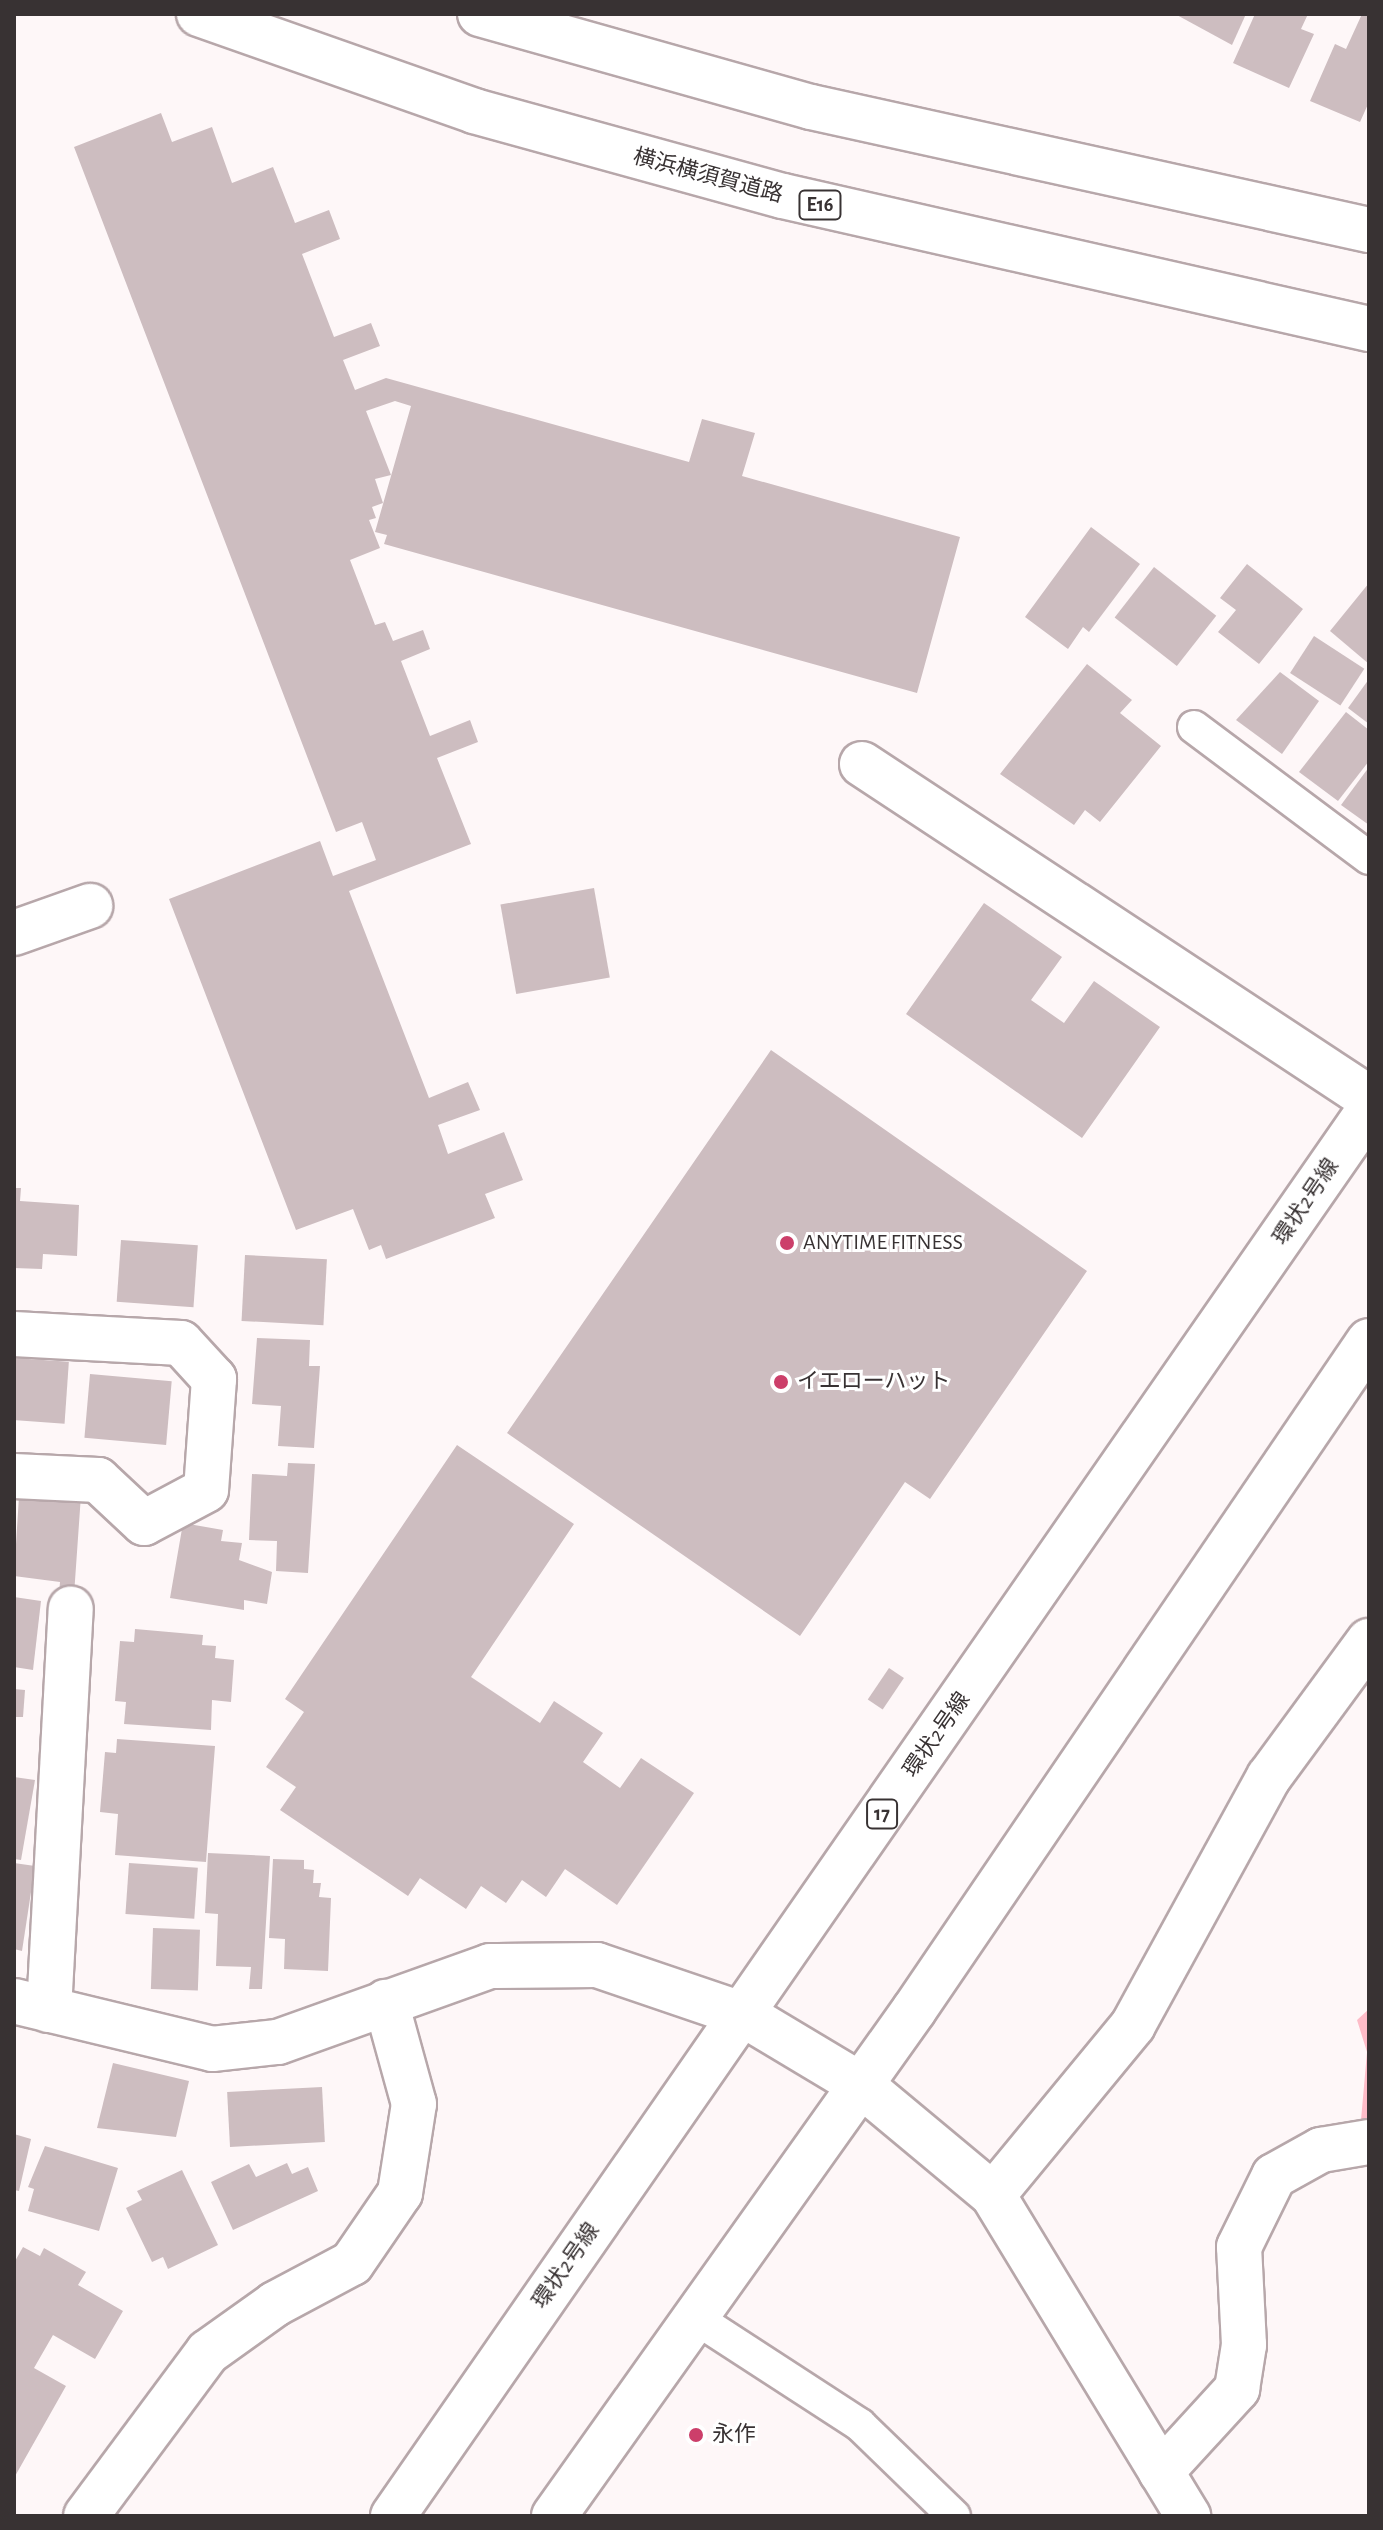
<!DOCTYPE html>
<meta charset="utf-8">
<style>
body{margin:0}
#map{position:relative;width:1383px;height:2530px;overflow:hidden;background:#fef7f8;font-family:"Alegreya Sans","Noto Sans JP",sans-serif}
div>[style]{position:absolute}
.green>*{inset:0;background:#febcc8}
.building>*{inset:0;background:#cdbdc0;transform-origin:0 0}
.roads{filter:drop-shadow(2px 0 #b7a7aa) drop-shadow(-2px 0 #b7a7aa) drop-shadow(0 2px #b7a7aa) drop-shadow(0 -2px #b7a7aa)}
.lane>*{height:32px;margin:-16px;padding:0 16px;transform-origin:16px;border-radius:16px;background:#fff}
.street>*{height:44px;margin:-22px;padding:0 22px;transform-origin:22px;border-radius:22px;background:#fff}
.secondary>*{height:44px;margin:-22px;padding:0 22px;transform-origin:22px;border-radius:22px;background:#fff}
.primary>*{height:44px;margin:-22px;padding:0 22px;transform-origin:22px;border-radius:22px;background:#fff}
.highway>*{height:44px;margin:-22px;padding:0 22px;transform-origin:22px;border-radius:22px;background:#fff}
.dots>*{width:22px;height:22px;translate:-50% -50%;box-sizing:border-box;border:4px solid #fff;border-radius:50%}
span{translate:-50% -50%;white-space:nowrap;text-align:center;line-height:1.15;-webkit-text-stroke:6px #fff;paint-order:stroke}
.shield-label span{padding:2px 6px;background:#fff;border:2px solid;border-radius:6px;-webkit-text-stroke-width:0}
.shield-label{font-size:20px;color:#383233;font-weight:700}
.street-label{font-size:22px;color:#383233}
.poi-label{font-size:22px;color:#383233}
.left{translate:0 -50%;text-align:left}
.frame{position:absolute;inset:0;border:16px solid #383233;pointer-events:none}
</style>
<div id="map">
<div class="green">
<i style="clip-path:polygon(1369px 2009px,1369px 2122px,1361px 2120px,1367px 2052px,1357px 2020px)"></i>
</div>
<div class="building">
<i style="clip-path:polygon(1175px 14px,1246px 14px,1232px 45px)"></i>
<i style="clip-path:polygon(1255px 14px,1308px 14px,1301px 29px,1314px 34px,1289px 88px,1233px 63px)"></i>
<i style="clip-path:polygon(1362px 14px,1369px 14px,1369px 102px,1360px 122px,1310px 101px,1335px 44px,1346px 49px)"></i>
<i style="clip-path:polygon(161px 113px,172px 142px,212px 127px,232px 183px,273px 167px,295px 223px,329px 210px,340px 239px,302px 254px,334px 337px,371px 323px,380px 346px,343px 360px,355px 390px,386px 378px,689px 462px,702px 419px,755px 433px,742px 476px,960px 537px,917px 693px,384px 544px,387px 535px,375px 532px,411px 406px,395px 401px,366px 411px,391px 475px,375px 479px,383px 503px,372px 507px,376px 518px,369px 520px,380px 548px,350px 560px,375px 625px,385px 622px,393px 641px,423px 630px,430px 649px,401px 661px,430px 736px,470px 720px,478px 742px,437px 758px,471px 844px,349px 891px,429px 1098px,468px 1082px,480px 1110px,438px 1125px,448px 1154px,504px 1132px,523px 1180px,485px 1194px,495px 1218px,386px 1259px,381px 1245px,369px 1250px,353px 1209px,296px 1230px,169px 899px,320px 841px,333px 876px,376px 860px,362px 822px,336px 832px,74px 147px)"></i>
<i style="clip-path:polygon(1091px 527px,1140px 564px,1089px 632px,1083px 627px,1068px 649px,1025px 617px)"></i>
<i style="clip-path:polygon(1247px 564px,1303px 609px,1259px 664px,1218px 632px,1236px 610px,1220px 598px)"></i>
<i style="left:1154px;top:567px;width:79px;height:64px;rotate:38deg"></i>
<i style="clip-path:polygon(1369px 583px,1369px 664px,1330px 631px)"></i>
<i style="left:1314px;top:636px;width:60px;height:44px;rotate:33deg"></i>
<i style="clip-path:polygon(1087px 664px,1132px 700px,1120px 713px,1161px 746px,1100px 822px,1085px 810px,1074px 825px,1000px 774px)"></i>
<i style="clip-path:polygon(1280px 672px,1319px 701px,1282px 754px,1236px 720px)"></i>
<i style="clip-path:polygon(1369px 679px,1369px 724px,1348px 708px)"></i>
<i style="clip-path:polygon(1346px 712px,1369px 730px,1369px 761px,1338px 801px,1299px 772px)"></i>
<i style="clip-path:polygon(1369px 767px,1369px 825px,1341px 805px)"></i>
<i style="left:594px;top:888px;width:91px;height:95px;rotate:80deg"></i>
<i style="clip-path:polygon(984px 903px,1062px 957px,1031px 1000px,1064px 1023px,1094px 981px,1160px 1027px,1082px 1138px,906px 1014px)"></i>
<i style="clip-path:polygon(771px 1050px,1087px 1271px,930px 1499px,905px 1482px,800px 1636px,507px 1433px)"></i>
<i style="clip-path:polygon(14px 1188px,21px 1188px,20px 1201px,79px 1205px,77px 1256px,43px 1254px,42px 1269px,14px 1268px)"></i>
<i style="left:121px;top:1240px;width:77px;height:62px;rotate:4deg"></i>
<i style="left:245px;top:1255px;width:82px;height:66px;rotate:3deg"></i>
<i style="clip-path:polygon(257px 1338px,310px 1340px,309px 1366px,320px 1366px,314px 1448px,278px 1446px,281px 1406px,252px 1404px)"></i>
<i style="left:14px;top:1358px;width:55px;height:62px;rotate:4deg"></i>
<i style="left:90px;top:1374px;width:82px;height:64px;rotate:5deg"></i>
<i style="clip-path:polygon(457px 1445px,574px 1524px,471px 1677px,540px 1723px,554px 1701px,603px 1733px,583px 1762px,620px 1788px,641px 1758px,694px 1793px,617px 1905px,565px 1869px,546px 1897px,522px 1880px,506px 1903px,481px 1886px,466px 1909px,420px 1878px,408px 1896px,280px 1810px,296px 1787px,266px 1767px,304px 1712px,285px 1699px)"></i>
<i style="clip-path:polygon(288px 1463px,315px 1464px,308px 1573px,276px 1571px,277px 1541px,249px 1540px,252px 1474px,287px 1476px)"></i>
<i style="clip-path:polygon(81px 1495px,74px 1595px,59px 1594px,60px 1582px,14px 1576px,19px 1496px)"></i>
<i style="clip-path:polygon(183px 1523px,223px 1530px,221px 1541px,242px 1543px,239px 1560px,272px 1572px,267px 1604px,244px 1600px,244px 1610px,170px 1598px)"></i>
<i style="clip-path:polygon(14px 1597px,41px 1601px,33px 1670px,14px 1667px)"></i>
<i style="clip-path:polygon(135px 1629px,203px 1635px,202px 1645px,216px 1646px,215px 1658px,234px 1660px,231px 1702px,212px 1700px,211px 1730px,124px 1724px,126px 1702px,115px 1701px,120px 1641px,134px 1642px)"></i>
<i style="left:889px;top:1668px;width:18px;height:38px;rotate:34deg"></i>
<i style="clip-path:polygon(14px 1689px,25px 1690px,23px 1717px,14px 1717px)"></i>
<i style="clip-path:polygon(117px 1739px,215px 1746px,206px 1862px,115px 1855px,118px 1814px,100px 1812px,105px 1752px,116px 1753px)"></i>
<i style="clip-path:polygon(14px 1777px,35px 1780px,21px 1860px,14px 1859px)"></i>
<i style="clip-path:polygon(208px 1853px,270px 1856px,262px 1989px,249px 1989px,251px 1967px,216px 1966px,218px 1914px,205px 1913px)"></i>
<i style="clip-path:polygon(273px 1859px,304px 1860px,304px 1869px,314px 1870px,313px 1883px,321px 1883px,319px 1897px,331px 1898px,328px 1971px,284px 1969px,285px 1939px,269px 1938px)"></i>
<i style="clip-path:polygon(14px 1863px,35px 1866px,22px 1951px,14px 1949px)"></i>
<i style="left:129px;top:1863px;width:69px;height:51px;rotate:4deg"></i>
<i style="left:153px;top:1928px;width:47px;height:61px;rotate:2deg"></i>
<i style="clip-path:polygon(113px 2063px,189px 2081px,176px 2137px,97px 2128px)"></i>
<i style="left:322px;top:2087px;width:55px;height:95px;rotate:87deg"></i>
<i style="clip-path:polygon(14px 2134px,31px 2139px,19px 2191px,14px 2190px)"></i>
<i style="clip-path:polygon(45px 2146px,118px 2168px,99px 2231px,28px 2211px,34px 2189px,28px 2187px)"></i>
<i style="clip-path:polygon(287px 2163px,292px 2174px,308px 2167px,318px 2191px,233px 2230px,211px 2182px,249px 2164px,256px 2177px)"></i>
<i style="clip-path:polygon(182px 2170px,218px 2245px,168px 2269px,163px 2257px,152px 2262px,126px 2208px,142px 2200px,137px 2191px)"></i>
<i style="clip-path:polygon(23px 2247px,40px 2256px,44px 2248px,86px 2272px,78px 2285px,123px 2311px,95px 2359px,53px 2335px,34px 2368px,66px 2386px,14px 2478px,14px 2263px)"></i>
</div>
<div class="roads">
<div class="lane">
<i style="left:1194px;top:727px;width:219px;rotate:36.8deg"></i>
<i style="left:697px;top:2319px;width:194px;rotate:33deg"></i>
<i style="left:860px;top:2425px;width:131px;rotate:44.1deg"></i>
</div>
<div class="street">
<i style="left:862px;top:764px;width:607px;rotate:33.38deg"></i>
<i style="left:14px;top:933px;width:81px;rotate:-19.6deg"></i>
<i style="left:14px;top:1334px;width:167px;rotate:3.1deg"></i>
<i style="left:181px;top:1343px;width:49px;rotate:47.5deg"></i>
<i style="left:214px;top:1379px;width:111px;rotate:94.1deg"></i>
<i style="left:206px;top:1490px;width:70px;rotate:152deg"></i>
<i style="left:144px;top:1523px;width:63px;rotate:-136.9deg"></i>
<i style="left:98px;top:1480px;width:84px;rotate:-177.3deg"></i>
<i style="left:14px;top:2001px;width:204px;rotate:13.6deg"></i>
<i style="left:212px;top:2049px;width:66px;rotate:-6.1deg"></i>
<i style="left:278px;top:2042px;width:225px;rotate:-19.7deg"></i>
<i style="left:490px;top:1966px;width:107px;rotate:-0.5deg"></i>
<i style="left:597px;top:1965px;width:155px;rotate:18.8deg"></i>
<i style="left:49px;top:2010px;width:402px;rotate:-86.9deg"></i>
<i style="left:86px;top:2516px;width:204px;rotate:-53.4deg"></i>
<i style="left:208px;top:2352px;width:82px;rotate:-35.6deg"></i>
<i style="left:275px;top:2304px;width:87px;rotate:-28deg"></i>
<i style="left:352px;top:2263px;width:85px;rotate:-55.6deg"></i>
<i style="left:400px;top:2193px;width:90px;rotate:-81.1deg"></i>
<i style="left:414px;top:2104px;width:106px;rotate:-105.4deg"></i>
</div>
<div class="secondary">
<i style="left:744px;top:2015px;width:136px;rotate:30.9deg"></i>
<i style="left:861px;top:2085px;width:172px;rotate:39.8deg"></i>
<i style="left:993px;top:2195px;width:376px;rotate:58.7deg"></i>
<i style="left:993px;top:2195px;width:220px;rotate:-50.5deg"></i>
<i style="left:1133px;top:2025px;width:283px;rotate:-61.3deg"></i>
<i style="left:1269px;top:1777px;width:169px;rotate:-53.7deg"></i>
<i style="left:1161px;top:2472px;width:113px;rotate:-47.5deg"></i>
<i style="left:1237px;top:2389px;width:45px;rotate:-81deg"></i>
<i style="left:1244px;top:2345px;width:98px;rotate:-92.9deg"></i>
<i style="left:1239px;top:2247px;width:79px;rotate:-63.8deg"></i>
<i style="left:1274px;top:2176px;width:54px;rotate:-29deg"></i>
<i style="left:1321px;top:2150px;width:49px;rotate:-9.5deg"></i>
</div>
<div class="primary">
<i style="left:393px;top:2516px;width:1712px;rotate:-55.23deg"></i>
<i style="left:554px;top:2516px;width:621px;rotate:-54.57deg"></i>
<i style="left:914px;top:2010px;width:809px;rotate:-55.78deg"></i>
</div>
<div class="highway">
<i style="left:199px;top:14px;width:292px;rotate:19.4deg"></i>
<i style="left:474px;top:111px;width:320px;rotate:15.4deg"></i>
<i style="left:783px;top:196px;width:601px;rotate:12.79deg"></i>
<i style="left:480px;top:14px;width:344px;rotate:15.7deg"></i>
<i style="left:811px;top:107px;width:571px;rotate:12.43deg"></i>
</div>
</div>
<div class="dots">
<i style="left:787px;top:1243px;background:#cc3f6a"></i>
<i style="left:781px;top:1382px;background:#cc3f6a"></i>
<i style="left:696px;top:2435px;background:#cc3f6a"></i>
</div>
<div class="shield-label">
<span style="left:820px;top:205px">E16</span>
<span style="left:882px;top:1814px">17</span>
</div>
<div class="street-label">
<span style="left:708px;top:176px;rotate:15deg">横浜横須賀道路</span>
<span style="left:1306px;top:1202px;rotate:-56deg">環状2号線</span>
<span style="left:937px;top:1735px;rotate:-55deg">環状2号線</span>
<span style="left:566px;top:2266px;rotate:-55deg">環状2号線</span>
</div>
<div class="poi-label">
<span class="left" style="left:803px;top:1243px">ANYTIME FITNESS</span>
<span class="left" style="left:797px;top:1382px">イエローハット</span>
<span class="left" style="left:712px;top:2435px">永作</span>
</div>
<div class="frame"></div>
</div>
